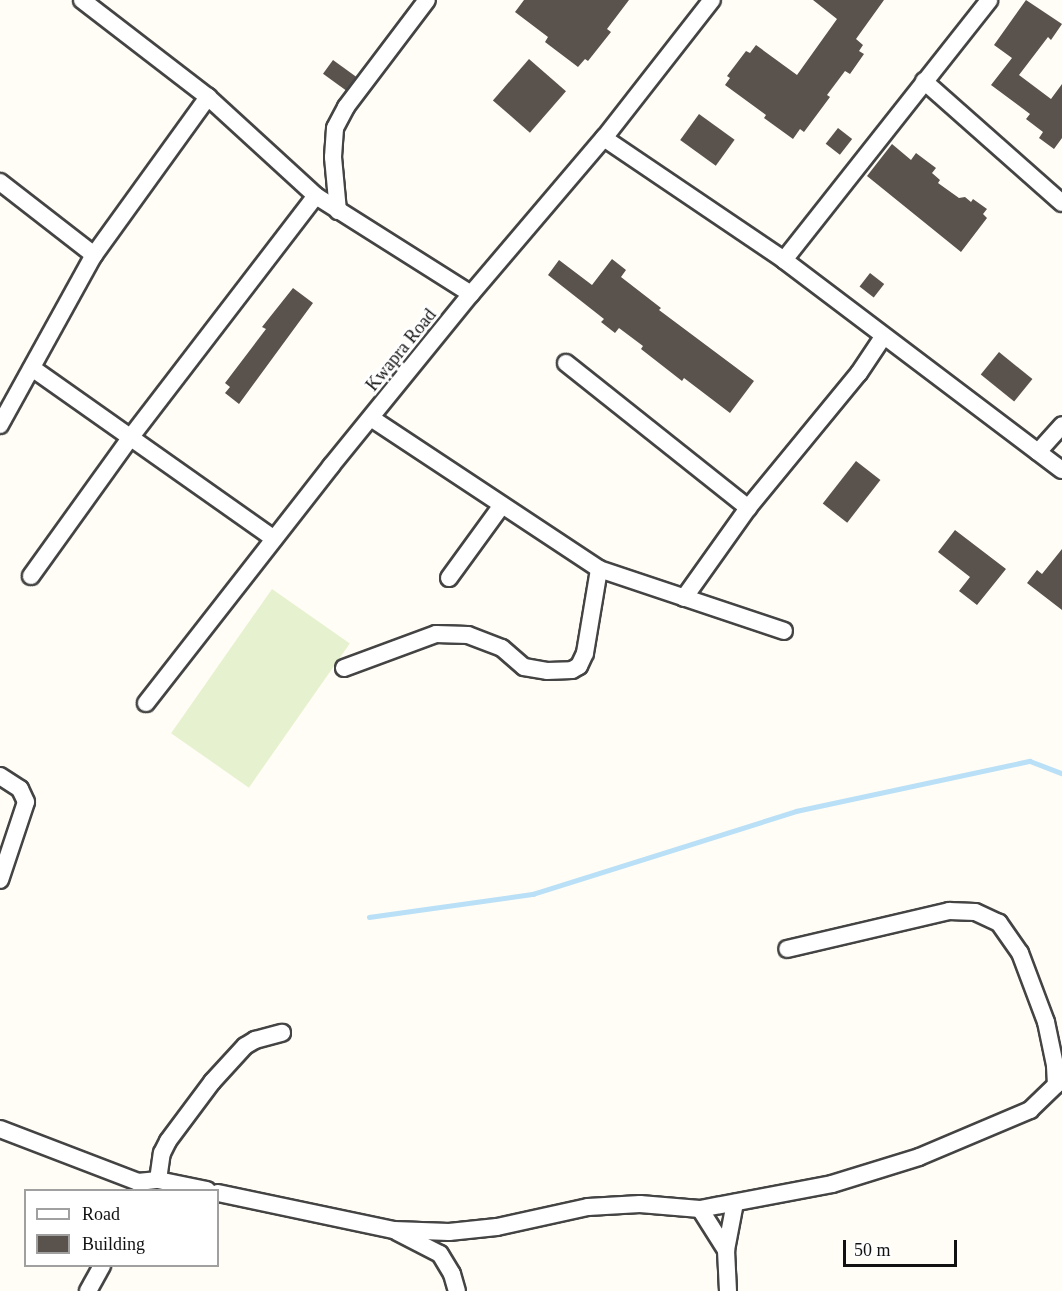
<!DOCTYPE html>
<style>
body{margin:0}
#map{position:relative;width:1062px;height:1291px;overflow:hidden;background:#fffdf5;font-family:Georgia,serif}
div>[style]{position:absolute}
.pitch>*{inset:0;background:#e6f2cf;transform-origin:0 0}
.stream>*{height:4.5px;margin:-2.25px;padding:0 2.25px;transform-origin:2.25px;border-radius:2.25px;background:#b9e0f7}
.building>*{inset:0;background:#5a524d;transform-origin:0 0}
.roads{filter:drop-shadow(2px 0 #444) drop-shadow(-2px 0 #444) drop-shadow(0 2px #444) drop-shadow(0 -2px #444)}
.minor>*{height:16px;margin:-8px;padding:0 8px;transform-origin:8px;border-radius:8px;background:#fff}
span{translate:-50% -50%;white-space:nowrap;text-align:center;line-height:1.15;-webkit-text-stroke:6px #fff;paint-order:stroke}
.street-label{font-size:18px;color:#111}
.legend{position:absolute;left:24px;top:1189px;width:195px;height:78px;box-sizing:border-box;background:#fff;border:2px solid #a0a0a0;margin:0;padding:8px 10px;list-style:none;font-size:18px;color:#111}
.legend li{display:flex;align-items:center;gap:12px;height:30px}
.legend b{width:30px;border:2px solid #a0a0a0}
.scale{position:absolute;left:843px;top:1240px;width:114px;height:27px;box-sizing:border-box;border:3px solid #111;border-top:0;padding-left:8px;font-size:18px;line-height:21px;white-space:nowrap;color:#111;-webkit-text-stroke:4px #fff;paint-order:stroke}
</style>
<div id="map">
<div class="pitch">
<i style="left:272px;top:589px;width:95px;height:176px;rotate:35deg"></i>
</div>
<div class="stream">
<i style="left:369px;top:917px;width:166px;rotate:-8deg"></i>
<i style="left:533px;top:894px;width:276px;rotate:-17.5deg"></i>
<i style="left:796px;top:811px;width:239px;rotate:-12.1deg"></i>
<i style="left:1030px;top:761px;width:34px;rotate:21deg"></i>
</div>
<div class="building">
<i style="clip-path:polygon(524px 0,629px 0,607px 29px,611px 32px,588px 61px,585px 59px,578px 67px,545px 42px,548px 37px,515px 12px)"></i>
<i style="clip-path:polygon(813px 0,884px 0,856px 39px,863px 45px,859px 51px,864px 54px,850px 74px,845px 71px,827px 95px,830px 97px,804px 132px,800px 129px,793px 139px,764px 118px,766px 115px,725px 85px,730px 78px,727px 76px,746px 51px,750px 53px,756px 45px,797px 75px,837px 19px)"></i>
<i style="clip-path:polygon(1026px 0,1062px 24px,1051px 40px,1048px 37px,1019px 75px,1051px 99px,1062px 84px,1062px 138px,1054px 149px,1039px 138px,1043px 132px,1026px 119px,1030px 114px,991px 85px,1012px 58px,994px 45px)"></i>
<i style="left:529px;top:59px;width:49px;height:55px;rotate:41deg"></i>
<i style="left:333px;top:60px;width:29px;height:17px;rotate:36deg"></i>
<i style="left:699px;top:114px;width:44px;height:32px;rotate:36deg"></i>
<i style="left:838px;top:128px;width:18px;height:20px;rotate:38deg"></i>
<i style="clip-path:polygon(892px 144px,911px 160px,916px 153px,936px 168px,932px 173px,940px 180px,938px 183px,959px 198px,965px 197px,971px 202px,973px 199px,987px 209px,983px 214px,987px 218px,961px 252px,867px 176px)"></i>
<i style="clip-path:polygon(612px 259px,626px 270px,621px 277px,661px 308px,659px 310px,754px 381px,730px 413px,684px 378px,682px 381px,641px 349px,643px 346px,619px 328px,615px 333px,601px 322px,604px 319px,548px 275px,559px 260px,592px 285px)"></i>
<i style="left:870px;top:273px;width:18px;height:17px;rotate:38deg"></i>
<i style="clip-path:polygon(293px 288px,313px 303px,239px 404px,225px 393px,230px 387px,225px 383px,266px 329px,262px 327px)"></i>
<i style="left:999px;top:352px;width:43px;height:29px;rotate:39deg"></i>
<i style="left:856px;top:461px;width:31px;height:54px;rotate:38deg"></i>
<i style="clip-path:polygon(955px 530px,1006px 569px,977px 605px,959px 591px,970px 577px,938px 552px)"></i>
<i style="clip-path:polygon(1062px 549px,1062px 610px,1027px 583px,1037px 570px,1042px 574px)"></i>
</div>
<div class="roads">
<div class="minor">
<i style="left:82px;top:0;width:159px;rotate:37.6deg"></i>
<i style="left:208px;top:97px;width:147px;rotate:42.5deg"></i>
<i style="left:316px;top:196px;width:183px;rotate:32.3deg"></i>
<i style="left:924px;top:81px;width:184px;rotate:41.5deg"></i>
<i style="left:604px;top:138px;width:217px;rotate:34.1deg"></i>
<i style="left:784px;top:260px;width:348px;rotate:37.1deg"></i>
<i style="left:0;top:182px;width:119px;rotate:37.8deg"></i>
<i style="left:338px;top:211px;width:54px;rotate:-95.3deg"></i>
<i style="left:333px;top:157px;width:29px;rotate:-86deg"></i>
<i style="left:335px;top:128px;width:24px;rotate:-62deg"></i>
<i style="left:346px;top:107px;width:134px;rotate:-52.9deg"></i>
<i style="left:784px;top:260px;width:331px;rotate:-51.7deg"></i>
<i style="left:566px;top:363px;width:233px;rotate:38.5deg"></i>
<i style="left:32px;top:368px;width:296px;rotate:35.2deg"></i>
<i style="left:371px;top:418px;width:273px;rotate:33.5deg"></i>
<i style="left:599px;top:569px;width:195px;rotate:18.5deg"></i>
<i style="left:0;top:425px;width:194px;rotate:-61.1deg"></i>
<i style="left:94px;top:255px;width:195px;rotate:-54.2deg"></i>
<i style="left:1038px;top:452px;width:36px;rotate:-48deg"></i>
<i style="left:31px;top:576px;width:170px;rotate:-54.3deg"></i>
<i style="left:130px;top:438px;width:305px;rotate:-52.5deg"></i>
<i style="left:449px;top:578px;width:90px;rotate:-54deg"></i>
<i style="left:684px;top:598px;width:110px;rotate:-54.6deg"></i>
<i style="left:748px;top:508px;width:175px;rotate:-50.6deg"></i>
<i style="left:859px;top:373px;width:43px;rotate:-56.3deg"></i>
<i style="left:344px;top:668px;width:98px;rotate:-20.3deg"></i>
<i style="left:436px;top:634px;width:32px;rotate:2deg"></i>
<i style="left:468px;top:635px;width:36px;rotate:21deg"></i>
<i style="left:502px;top:648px;width:29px;rotate:41deg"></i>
<i style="left:524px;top:667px;width:23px;rotate:10deg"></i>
<i style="left:547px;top:671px;width:25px;rotate:-2deg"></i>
<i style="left:572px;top:670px;width:8px;rotate:-30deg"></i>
<i style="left:579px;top:666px;width:14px;rotate:-65deg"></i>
<i style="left:585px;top:653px;width:85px;rotate:-80.5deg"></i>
<i style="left:146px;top:703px;width:301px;rotate:-52deg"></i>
<i style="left:331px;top:466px;width:222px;rotate:-50.9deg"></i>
<i style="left:471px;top:294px;width:205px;rotate:-49.6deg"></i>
<i style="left:604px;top:138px;width:175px;rotate:-52deg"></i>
<i style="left:0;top:776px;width:24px;rotate:33deg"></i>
<i style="left:20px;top:789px;width:14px;rotate:65deg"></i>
<i style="left:26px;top:802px;width:82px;rotate:108.4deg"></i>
<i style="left:0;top:1129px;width:148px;rotate:21deg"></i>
<i style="left:138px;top:1182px;width:20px;rotate:-6deg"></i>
<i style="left:158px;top:1180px;width:50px;rotate:11.5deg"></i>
<i style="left:158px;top:1180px;width:27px;rotate:-82deg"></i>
<i style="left:162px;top:1153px;width:13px;rotate:-63deg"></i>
<i style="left:168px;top:1141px;width:74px;rotate:-53.3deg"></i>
<i style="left:212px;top:1082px;width:49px;rotate:-47.5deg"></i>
<i style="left:245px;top:1046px;width:12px;rotate:-31deg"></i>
<i style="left:255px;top:1040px;width:28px;rotate:-15deg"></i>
<i style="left:218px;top:1193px;width:180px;rotate:11.9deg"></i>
<i style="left:394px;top:1230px;width:55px;rotate:2.1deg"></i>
<i style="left:449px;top:1232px;width:48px;rotate:-5.9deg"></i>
<i style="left:497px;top:1227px;width:93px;rotate:-12.4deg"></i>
<i style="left:588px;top:1207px;width:52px;rotate:-3.3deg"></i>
<i style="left:640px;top:1204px;width:60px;rotate:4.8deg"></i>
<i style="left:700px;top:1209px;width:134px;rotate:-10.7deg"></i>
<i style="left:832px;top:1184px;width:91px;rotate:-17.2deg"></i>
<i style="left:919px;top:1157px;width:121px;rotate:-22.9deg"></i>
<i style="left:1030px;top:1110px;width:36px;rotate:-44deg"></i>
<i style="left:1056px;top:1085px;width:20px;rotate:-93deg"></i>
<i style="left:1055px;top:1065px;width:44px;rotate:-101.8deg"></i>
<i style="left:1046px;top:1022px;width:74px;rotate:-110.6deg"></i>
<i style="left:1020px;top:953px;width:37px;rotate:-125deg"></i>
<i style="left:999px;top:923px;width:26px;rotate:-155deg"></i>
<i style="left:975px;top:912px;width:26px;rotate:-178deg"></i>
<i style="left:949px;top:911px;width:166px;rotate:166.8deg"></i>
<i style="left:700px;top:1209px;width:49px;rotate:57.6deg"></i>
<i style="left:397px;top:1232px;width:48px;rotate:27.1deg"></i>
<i style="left:440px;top:1254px;width:23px;rotate:59deg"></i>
<i style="left:452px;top:1274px;width:18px;rotate:74deg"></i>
<i style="left:88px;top:1291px;width:29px;rotate:-61deg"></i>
<i style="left:728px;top:1291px;width:41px;rotate:-92.8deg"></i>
<i style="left:726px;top:1250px;width:48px;rotate:-79.2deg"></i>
</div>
</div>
<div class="street-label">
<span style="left:401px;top:350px;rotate:-51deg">Kwapra Road</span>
</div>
<ul class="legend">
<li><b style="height:8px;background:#fff"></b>Road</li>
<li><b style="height:16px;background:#5a524d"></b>Building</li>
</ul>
<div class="scale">50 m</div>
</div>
